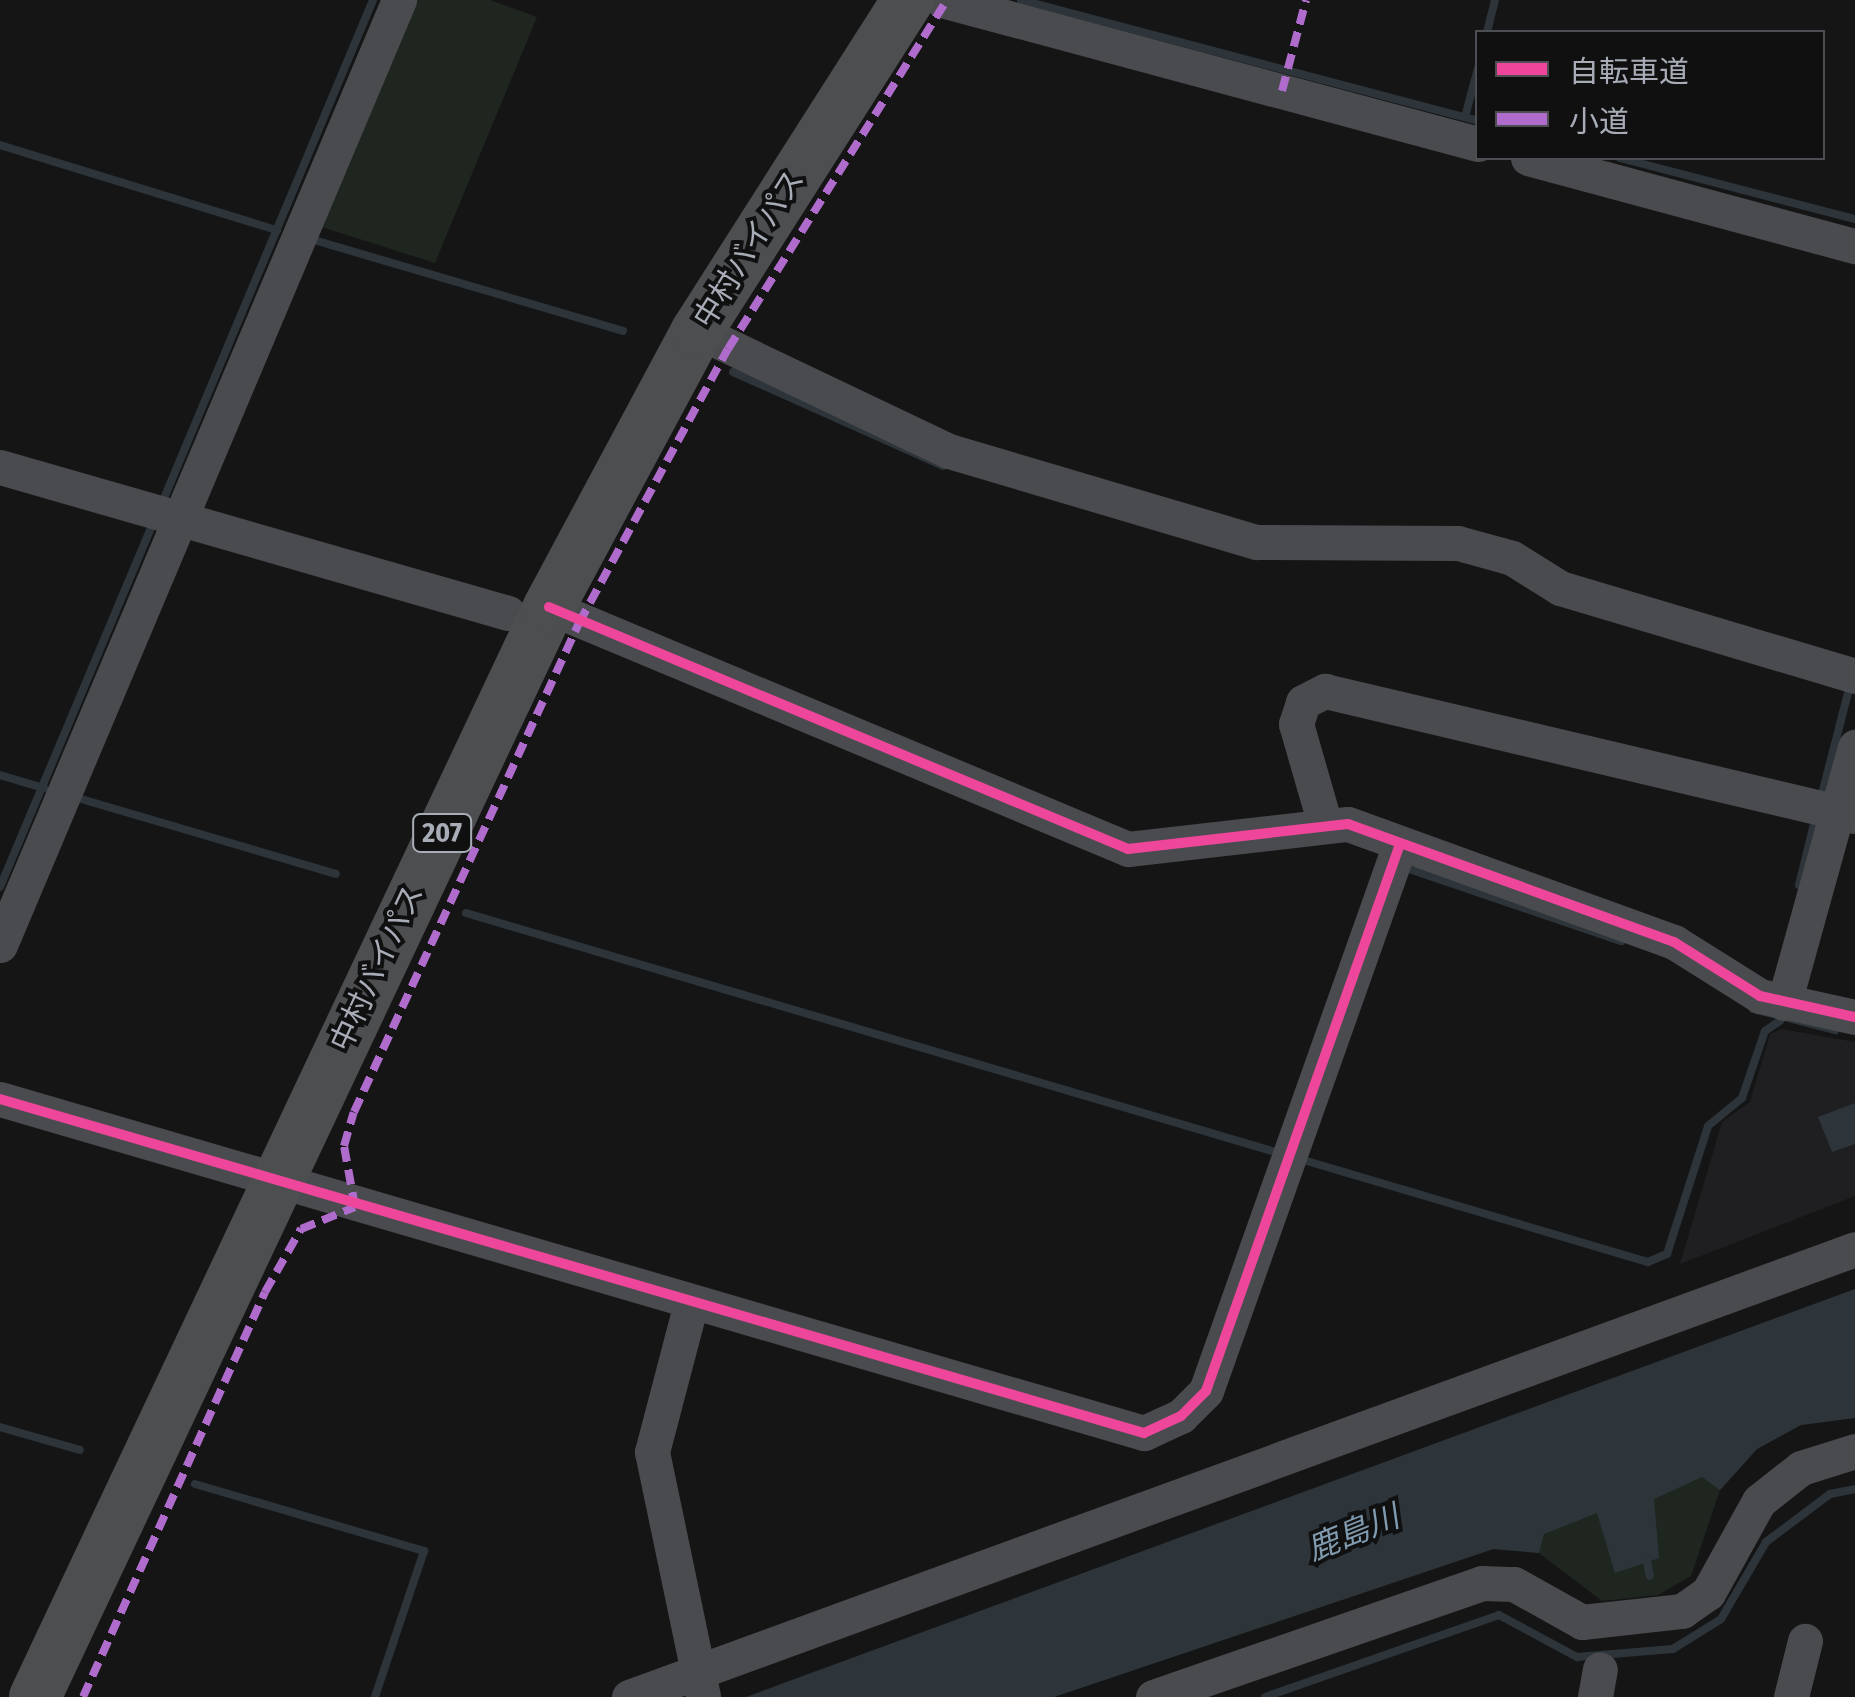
<!DOCTYPE html>
<meta charset="utf-8">
<style>
body{margin:0}
#map{position:relative;width:1855px;height:1697px;overflow:hidden;background:#151516;font-family:"Fira Sans Condensed","Noto Sans JP",sans-serif}
div>[style]{position:absolute}
.built>*{inset:0;background:#1f1f21}
.green>*{inset:0;background:#1f2620}
.water>*{inset:0;background:#2d353a}
.stream>*{height:8px;margin:-4px;padding:0 4px;transform-origin:4px;border-radius:4px;background:#2d353a}
.minor>*{height:35px;margin:-17.5px;padding:0 17.5px;transform-origin:17.5px;border-radius:17.5px;background:#4a4b4e}
.highway>*{height:52px;margin:-26px;padding:0 26px;transform-origin:26px;border-radius:26px;background:#4c4e50}
.quiet>*{height:8px;margin-top:-4px;transform-origin:0;background:repeating-linear-gradient(90deg,#b06ccc 0 15px,transparent 0 23px)}
.cycleway>*{height:10px;margin:-5px;padding:0 5px;transform-origin:5px;border-radius:5px;background:#ed469a}
span{translate:-50% -50%;white-space:nowrap;text-align:center;line-height:1.15;-webkit-text-stroke:8px #101011;paint-order:stroke}
.shield-label span{padding:2px 8px;background:#101011;border:2px solid;border-radius:8px;-webkit-text-stroke-width:0}
.shield-label{font-size:28px;color:#a7acb6;font-weight:700}
.street-label{font-size:30px;color:#a7acb6}
.water-label{font-size:32px;color:#809baf;font-style:italic}
.legend{position:absolute;left:1475px;top:30px;width:350px;height:130px;box-sizing:border-box;background:#101011;border:2px solid #4c4e53;margin:0;padding:12px 18px;list-style:none;font-size:30px;color:#a7acb6}
.legend li{display:flex;align-items:center;gap:20px;height:50px}
.legend b{width:50px;border:2px solid #4c4e53}
</style>
<div id="map">
<div class="built">
<i style="clip-path:polygon(1782px 1029px,1855px 1042px,1855px 1196px,1680px 1264px,1722px 1122px,1750px 1102px,1770px 1034px)"></i>
</div>
<div class="green">
<i style="clip-path:polygon(412px 0,490px 0,537px 17px,435px 263px,312px 224px)"></i>
<i style="clip-path:polygon(1855px 1418px,1801px 1425px,1757px 1449px,1720px 1490px,1691px 1576px,1658px 1595px,1602px 1601px,1539px 1553px,1494px 1549px,1054px 1697px,914px 1697px,1621px 1444px)"></i>
</div>
<div class="water">
<i style="clip-path:polygon(1855px 1103px,1855px 1144px,1832px 1152px,1818px 1117px)"></i>
<i style="clip-path:polygon(1855px 1289px,1855px 1418px,1801px 1425px,1757px 1449px,1720px 1490px,1702px 1477px,1654px 1499px,1659px 1558px,1615px 1573px,1597px 1513px,1544px 1534px,1539px 1553px,1493px 1549px,1054px 1697px,746px 1697px)"></i>
</div>
<div class="stream">
<i style="left:1021px;top:0;width:473px;rotate:14.8deg"></i>
<i style="left:1487px;top:32px;width:33px;rotate:-76deg"></i>
<i style="left:1465px;top:117px;width:51px;rotate:-75.1deg"></i>
<i style="left:0;top:145px;width:290px;rotate:17.1deg"></i>
<i style="left:1620px;top:158px;width:243px;rotate:14.6deg"></i>
<i style="left:314px;top:240px;width:322px;rotate:16.4deg"></i>
<i style="left:733px;top:372px;width:230px;rotate:24.1deg"></i>
<i style="left:162px;top:503px;width:545px;rotate:-67.24deg"></i>
<i style="left:0;top:775px;width:46px;rotate:16.5deg"></i>
<i style="left:71px;top:796px;width:276px;rotate:16.4deg"></i>
<i style="left:1821px;top:798px;width:117px;rotate:-75.6deg"></i>
<i style="left:1412px;top:870px;width:221px;rotate:18.8deg"></i>
<i style="left:1799px;top:885px;width:71px;rotate:-76.2deg"></i>
<i style="left:0;top:887px;width:398px;rotate:-67.2deg"></i>
<i style="left:466px;top:913px;width:851px;rotate:16.45deg"></i>
<i style="left:1753px;top:1009px;width:85px;rotate:14.4deg"></i>
<i style="left:1300px;top:1159px;width:363px;rotate:16.5deg"></i>
<i style="left:1648px;top:1262px;width:21px;rotate:-23deg"></i>
<i style="left:1667px;top:1254px;width:134px;rotate:-72.2deg"></i>
<i style="left:1708px;top:1126px;width:44px;rotate:-39.5deg"></i>
<i style="left:1742px;top:1098px;width:71px;rotate:-71.1deg"></i>
<i style="left:1765px;top:1031px;width:18px;rotate:-34deg"></i>
<i style="left:0;top:1427px;width:83px;rotate:16deg"></i>
<i style="left:195px;top:1484px;width:239px;rotate:16.3deg"></i>
<i style="left:424px;top:1551px;width:154px;rotate:108.6deg"></i>
<i style="left:1646px;top:1556px;width:20px;rotate:79deg"></i>
<i style="left:1265px;top:1697px;width:248px;rotate:-19.3deg"></i>
<i style="left:1499px;top:1615px;width:89px;rotate:28.3deg"></i>
<i style="left:1577px;top:1657px;width:96px;rotate:-4.8deg"></i>
<i style="left:1673px;top:1649px;width:57px;rotate:-32deg"></i>
<i style="left:1721px;top:1619px;width:89px;rotate:-59.7deg"></i>
<i style="left:1766px;top:1542px;width:80px;rotate:-36.9deg"></i>
<i style="left:1830px;top:1494px;width:25px;rotate:-11deg"></i>
</div>
<div class="minor">
<i style="left:942px;top:0;width:555px;rotate:15.04deg"></i>
<i style="left:1528px;top:158px;width:339px;rotate:15.1deg"></i>
<i style="left:697px;top:331px;width:279px;rotate:25.5deg"></i>
<i style="left:949px;top:451px;width:321px;rotate:16.5deg"></i>
<i style="left:1257px;top:542px;width:201px;rotate:0.3deg"></i>
<i style="left:1458px;top:543px;width:56px;rotate:15.5deg"></i>
<i style="left:1512px;top:558px;width:57px;rotate:32deg"></i>
<i style="left:1560px;top:588px;width:308px;rotate:16.6deg"></i>
<i style="left:0;top:467px;width:529px;rotate:16.03deg"></i>
<i style="left:549px;top:607px;width:628px;rotate:22.68deg"></i>
<i style="left:1128px;top:849px;width:221px;rotate:-6.5deg"></i>
<i style="left:1348px;top:824px;width:347px;rotate:19.9deg"></i>
<i style="left:1674px;top:942px;width:102px;rotate:32.1deg"></i>
<i style="left:1760px;top:996px;width:97px;rotate:12.5deg"></i>
<i style="left:1324px;top:821px;width:101px;rotate:-106.1deg"></i>
<i style="left:1296px;top:724px;width:23px;rotate:-72deg"></i>
<i style="left:1303px;top:702px;width:25px;rotate:-27deg"></i>
<i style="left:1325px;top:691px;width:545px;rotate:13.27deg"></i>
<i style="left:0;top:945px;width:1026px;rotate:-67.11deg"></i>
<i style="left:1784px;top:1003px;width:266px;rotate:-74.5deg"></i>
<i style="left:0;top:1099px;width:1192px;rotate:16.28deg"></i>
<i style="left:1144px;top:1433px;width:41px;rotate:-24.7deg"></i>
<i style="left:1181px;top:1416px;width:35px;rotate:-45deg"></i>
<i style="left:1206px;top:1391px;width:580px;rotate:-70.47deg"></i>
<i style="left:690px;top:1307px;width:150px;rotate:104.7deg"></i>
<i style="left:652px;top:1452px;width:250px;rotate:78.2deg"></i>
<i style="left:629px;top:1697px;width:1305px;rotate:-20.07deg"></i>
<i style="left:1153px;top:1697px;width:348px;rotate:-19.1deg"></i>
<i style="left:1482px;top:1583px;width:32px;rotate:2deg"></i>
<i style="left:1514px;top:1584px;width:78px;rotate:29.2deg"></i>
<i style="left:1582px;top:1622px;width:101px;rotate:-6.3deg"></i>
<i style="left:1682px;top:1611px;width:32px;rotate:-35deg"></i>
<i style="left:1708px;top:1593px;width:105px;rotate:-61deg"></i>
<i style="left:1759px;top:1501px;width:53px;rotate:-38.2deg"></i>
<i style="left:1801px;top:1468px;width:57px;rotate:-17.5deg"></i>
<i style="left:1595px;top:1697px;width:28px;rotate:-80deg"></i>
<i style="left:1791px;top:1697px;width:58px;rotate:-76deg"></i>
</div>
<div class="highway">
<i style="left:35px;top:1697px;width:1205px;rotate:-64.75deg"></i>
<i style="left:549px;top:607px;width:313px;rotate:-61.8deg"></i>
<i style="left:697px;top:331px;width:393px;rotate:-57.5deg"></i>
</div>
<div class="quiet">
<i style="left:1282px;top:91px;width:94px;rotate:-75.2deg"></i>
<i style="left:83px;top:1697px;width:444px;rotate:-65.8deg"></i>
<i style="left:265px;top:1292px;width:73px;rotate:-60.3deg"></i>
<i style="left:301px;top:1229px;width:58px;rotate:-22.2deg"></i>
<i style="left:355px;top:1207px;width:62px;rotate:-100.2deg"></i>
<i style="left:344px;top:1146px;width:35px;rotate:-74deg"></i>
<i style="left:354px;top:1112px;width:538px;rotate:-65.29deg"></i>
<i style="left:579px;top:623px;width:312px;rotate:-61.5deg"></i>
<i style="left:728px;top:349px;width:412px;rotate:-57.9deg"></i>
</div>
<div class="cycleway">
<i style="left:549px;top:607px;width:628px;rotate:22.68deg"></i>
<i style="left:1128px;top:849px;width:221px;rotate:-6.5deg"></i>
<i style="left:1348px;top:824px;width:347px;rotate:19.9deg"></i>
<i style="left:1674px;top:942px;width:102px;rotate:32.1deg"></i>
<i style="left:1760px;top:996px;width:97px;rotate:12.5deg"></i>
<i style="left:0;top:1099px;width:1192px;rotate:16.28deg"></i>
<i style="left:1144px;top:1433px;width:41px;rotate:-24.7deg"></i>
<i style="left:1181px;top:1416px;width:35px;rotate:-45deg"></i>
<i style="left:1206px;top:1391px;width:580px;rotate:-70.47deg"></i>
</div>
<div class="shield-label">
<span style="left:442px;top:833px">207</span>
</div>
<div class="street-label">
<span style="left:749px;top:249px;rotate:-58deg">中村バイパス</span>
<span style="left:377px;top:968px;rotate:-65deg">中村バイパス</span>
</div>
<div class="water-label">
<span style="left:1353px;top:1533px;rotate:-22deg">鹿島川</span>
</div>
<ul class="legend">
<li><b style="height:12px;background:#ed469a"></b>自転車道</li>
<li><b style="height:12px;background:#b06ccc"></b>小道</li>
</ul>
</div>
